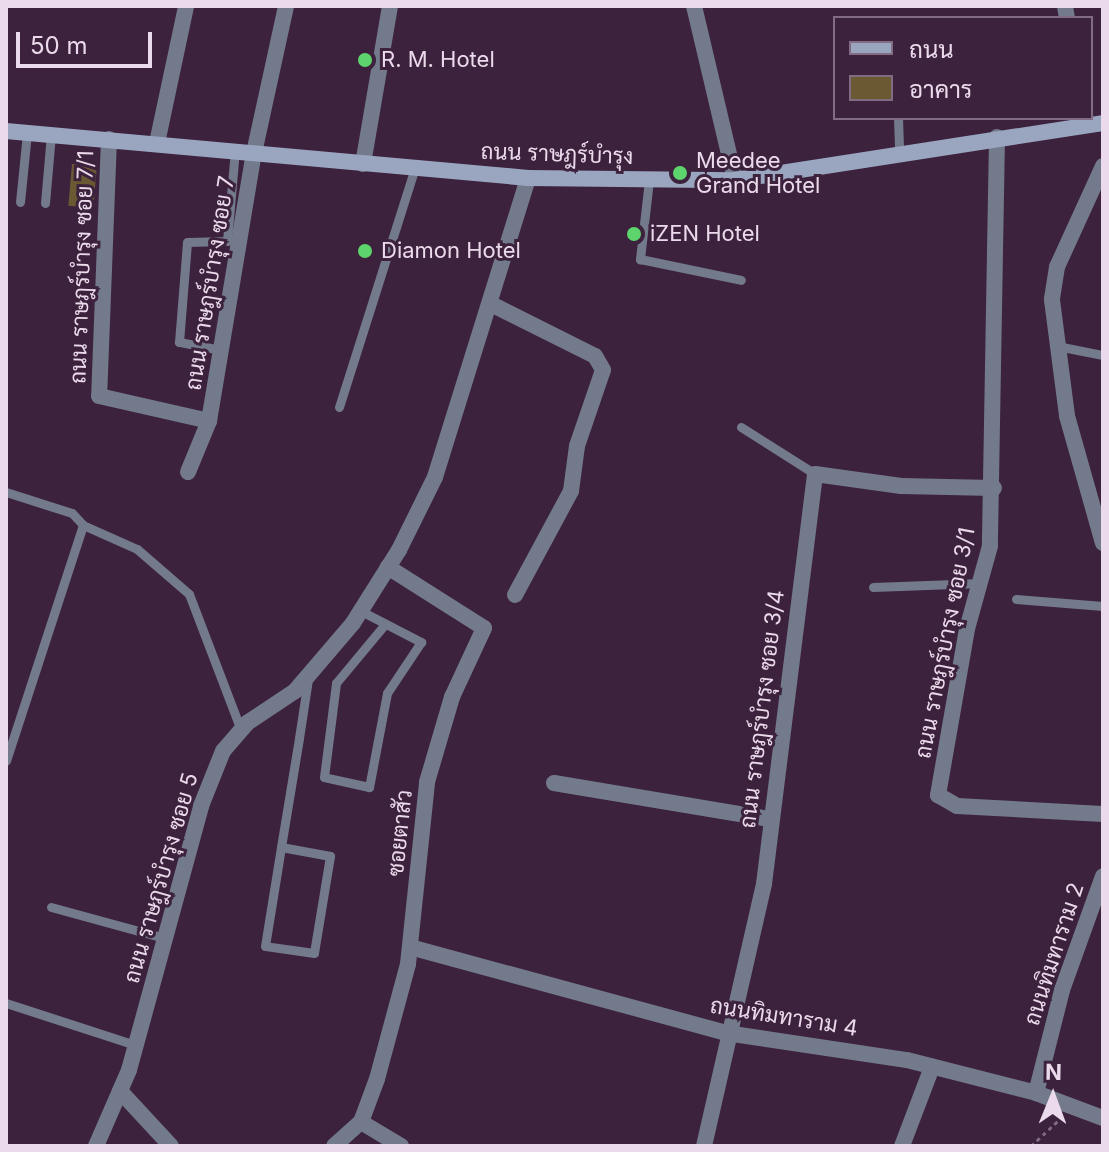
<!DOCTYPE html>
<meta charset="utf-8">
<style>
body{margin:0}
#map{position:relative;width:1109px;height:1152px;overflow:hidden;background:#3c223d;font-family:Inter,Sarabun,sans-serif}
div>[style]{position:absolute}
.building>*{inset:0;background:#6b5933;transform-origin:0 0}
.path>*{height:3px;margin-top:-1.5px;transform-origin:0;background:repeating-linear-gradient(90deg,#816b82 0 4px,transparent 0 8px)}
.lane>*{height:9px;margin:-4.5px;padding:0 4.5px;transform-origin:4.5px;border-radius:4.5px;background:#737a8b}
.street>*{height:16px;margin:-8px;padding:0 8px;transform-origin:8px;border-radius:8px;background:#737a8b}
.secondary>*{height:16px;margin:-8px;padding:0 8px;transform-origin:8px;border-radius:8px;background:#9aa6c0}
.dots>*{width:22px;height:22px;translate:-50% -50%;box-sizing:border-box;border:4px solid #3c223d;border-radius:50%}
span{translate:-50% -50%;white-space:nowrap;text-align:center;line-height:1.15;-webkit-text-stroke:6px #3c223d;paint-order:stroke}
.poi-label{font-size:22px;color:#ebdaeb}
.left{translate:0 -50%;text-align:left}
.street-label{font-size:22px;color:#ebdaeb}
.frame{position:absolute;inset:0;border:8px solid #ebdaeb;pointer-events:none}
.legend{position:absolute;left:833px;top:16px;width:260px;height:104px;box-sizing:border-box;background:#3c223d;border:2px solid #826c83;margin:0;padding:10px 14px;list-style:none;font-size:24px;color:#ebdaeb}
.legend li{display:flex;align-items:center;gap:16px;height:40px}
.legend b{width:40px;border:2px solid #826c83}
.north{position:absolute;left:1013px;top:1056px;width:80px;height:80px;-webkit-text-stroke:6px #3c223d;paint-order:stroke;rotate:1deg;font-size:22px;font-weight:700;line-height:32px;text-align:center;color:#ebdaeb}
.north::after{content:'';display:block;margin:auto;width:28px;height:36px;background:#ebdaeb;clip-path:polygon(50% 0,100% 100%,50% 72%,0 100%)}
.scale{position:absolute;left:16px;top:32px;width:136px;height:36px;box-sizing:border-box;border:4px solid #ebdaeb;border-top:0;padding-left:10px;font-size:24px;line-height:28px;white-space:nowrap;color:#ebdaeb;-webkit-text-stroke:6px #3c223d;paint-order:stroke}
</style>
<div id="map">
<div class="building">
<i style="left:72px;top:164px;width:25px;height:42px;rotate:5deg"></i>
</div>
<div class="path">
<i style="left:1031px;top:1146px;width:37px;rotate:-43deg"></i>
</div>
<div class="lane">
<i style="left:898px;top:118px;width:35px;rotate:88deg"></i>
<i style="left:649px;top:180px;width:80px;rotate:96.5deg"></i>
<i style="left:640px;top:259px;width:103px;rotate:11.7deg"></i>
<i style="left:20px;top:202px;width:69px;rotate:-84.2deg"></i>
<i style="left:45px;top:203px;width:68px;rotate:-85deg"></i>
<i style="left:1057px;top:346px;width:47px;rotate:11.1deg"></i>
<i style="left:221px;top:350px;width:43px;rotate:-169.2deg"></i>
<i style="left:179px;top:342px;width:100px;rotate:-85.4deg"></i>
<i style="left:187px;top:242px;width:40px;rotate:-1.4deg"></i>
<i style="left:227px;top:241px;width:91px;rotate:-85deg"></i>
<i style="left:339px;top:407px;width:251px;rotate:-72.4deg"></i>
<i style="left:741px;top:427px;width:88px;rotate:32.4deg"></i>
<i style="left:6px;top:492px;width:69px;rotate:17.7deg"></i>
<i style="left:72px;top:513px;width:16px;rotate:47deg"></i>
<i style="left:83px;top:525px;width:248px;rotate:108.1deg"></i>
<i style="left:83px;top:525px;width:59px;rotate:24deg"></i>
<i style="left:137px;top:549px;width:69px;rotate:40.9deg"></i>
<i style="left:189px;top:594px;width:146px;rotate:69.1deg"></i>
<i style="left:873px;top:587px;width:108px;rotate:-2.1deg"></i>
<i style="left:1016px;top:599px;width:87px;rotate:4.6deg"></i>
<i style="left:361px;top:611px;width:68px;rotate:27.3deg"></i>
<i style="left:421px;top:642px;width:61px;rotate:123.7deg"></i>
<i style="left:387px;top:693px;width:96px;rotate:100.8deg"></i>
<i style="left:369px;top:787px;width:46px;rotate:-167.5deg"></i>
<i style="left:324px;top:777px;width:95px;rotate:-82.7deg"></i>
<i style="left:336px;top:683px;width:77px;rotate:-50.3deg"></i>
<i style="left:281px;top:847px;width:50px;rotate:10.4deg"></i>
<i style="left:330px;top:856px;width:98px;rotate:99.4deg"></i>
<i style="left:314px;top:953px;width:49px;rotate:-171.9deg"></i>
<i style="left:265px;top:946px;width:100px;rotate:-80.8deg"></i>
<i style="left:281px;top:847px;width:110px;rotate:-80.6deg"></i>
<i style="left:299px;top:738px;width:60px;rotate:-81.3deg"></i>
<i style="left:51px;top:907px;width:117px;rotate:15.3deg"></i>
<i style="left:6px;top:1003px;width:136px;rotate:18deg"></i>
</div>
<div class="street">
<i style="left:694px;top:6px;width:179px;rotate:76.7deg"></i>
<i style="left:1065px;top:6px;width:12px;rotate:81deg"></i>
<i style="left:997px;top:137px;width:409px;rotate:91deg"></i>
<i style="left:990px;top:546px;width:86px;rotate:105.5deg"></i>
<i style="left:967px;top:629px;width:169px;rotate:99.9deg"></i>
<i style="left:938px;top:795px;width:22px;rotate:30deg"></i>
<i style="left:957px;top:806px;width:146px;rotate:3.1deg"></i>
<i style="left:109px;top:139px;width:257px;rotate:92.2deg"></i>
<i style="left:99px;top:396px;width:113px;rotate:12.8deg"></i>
<i style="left:157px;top:143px;width:140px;rotate:-78deg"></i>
<i style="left:363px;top:164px;width:160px;rotate:-80.3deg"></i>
<i style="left:1103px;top:166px;width:111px;rotate:114.5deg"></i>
<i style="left:1057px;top:267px;width:33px;rotate:99deg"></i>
<i style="left:1052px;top:300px;width:117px;rotate:82.6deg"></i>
<i style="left:1067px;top:416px;width:132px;rotate:74.2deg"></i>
<i style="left:491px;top:304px;width:116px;rotate:26.6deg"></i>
<i style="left:595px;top:356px;width:16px;rotate:60deg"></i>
<i style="left:603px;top:370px;width:80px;rotate:108.9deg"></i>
<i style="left:577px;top:446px;width:45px;rotate:97.6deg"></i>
<i style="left:571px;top:491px;width:118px;rotate:118.3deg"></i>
<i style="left:188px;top:472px;width:55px;rotate:-67.6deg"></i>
<i style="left:209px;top:421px;width:272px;rotate:-80.5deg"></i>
<i style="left:254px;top:153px;width:150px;rotate:-77.7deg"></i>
<i style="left:554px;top:783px;width:219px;rotate:9.5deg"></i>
<i style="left:410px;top:947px;width:327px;rotate:15.2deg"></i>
<i style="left:726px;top:1033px;width:183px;rotate:8.5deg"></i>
<i style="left:907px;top:1060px;width:133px;rotate:14.3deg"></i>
<i style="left:1036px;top:1093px;width:72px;rotate:20.5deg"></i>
<i style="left:120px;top:1091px;width:75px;rotate:47.2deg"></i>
<i style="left:1036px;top:1093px;width:106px;rotate:-75.8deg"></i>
<i style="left:1062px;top:990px;width:121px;rotate:-70.2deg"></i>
<i style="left:361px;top:1122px;width:47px;rotate:31deg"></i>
<i style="left:96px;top:1146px;width:83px;rotate:-66.5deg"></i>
<i style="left:129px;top:1070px;width:274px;rotate:-74.7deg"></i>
<i style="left:201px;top:806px;width:59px;rotate:-68.2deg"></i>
<i style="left:223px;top:751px;width:37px;rotate:-49deg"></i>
<i style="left:247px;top:723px;width:58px;rotate:-33.7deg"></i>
<i style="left:295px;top:691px;width:89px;rotate:-49.5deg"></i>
<i style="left:353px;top:623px;width:86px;rotate:-57.8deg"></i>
<i style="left:399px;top:550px;width:81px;rotate:-63.7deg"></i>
<i style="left:435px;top:477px;width:313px;rotate:-72.7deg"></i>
<i style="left:334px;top:1146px;width:36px;rotate:-42deg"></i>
<i style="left:361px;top:1122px;width:46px;rotate:-69.6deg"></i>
<i style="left:377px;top:1079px;width:119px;rotate:-74.9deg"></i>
<i style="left:408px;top:964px;width:183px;rotate:-84deg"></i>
<i style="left:427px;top:782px;width:89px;rotate:-73.6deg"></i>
<i style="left:452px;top:697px;width:76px;rotate:-65.1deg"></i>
<i style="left:484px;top:628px;width:114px;rotate:-147.6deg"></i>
<i style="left:704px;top:1146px;width:269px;rotate:-77.1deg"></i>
<i style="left:764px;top:884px;width:413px;rotate:-82.9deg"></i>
<i style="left:815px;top:474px;width:87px;rotate:7.9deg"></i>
<i style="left:901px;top:486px;width:93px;rotate:1.2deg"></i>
<i style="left:902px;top:1146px;width:85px;rotate:-69.2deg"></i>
</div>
<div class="secondary">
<i style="left:6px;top:131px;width:524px;rotate:5.14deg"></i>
<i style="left:528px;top:178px;width:207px;rotate:0.6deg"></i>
<i style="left:735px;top:180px;width:372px;rotate:-8.8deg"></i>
</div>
<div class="dots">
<i style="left:365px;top:60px;background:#5dd56c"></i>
<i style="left:680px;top:173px;background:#5dd56c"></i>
<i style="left:634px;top:234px;background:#5dd56c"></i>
<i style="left:365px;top:251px;background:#5dd56c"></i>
</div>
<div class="poi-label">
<span class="left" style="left:381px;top:60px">R. M. Hotel</span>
<span class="left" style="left:696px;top:173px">Meedee<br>Grand Hotel</span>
<span class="left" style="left:650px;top:234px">iZEN Hotel</span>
<span class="left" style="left:381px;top:251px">Diamon Hotel</span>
</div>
<div class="street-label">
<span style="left:557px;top:154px;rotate:2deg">ถนน ราษฎร์บำรุง</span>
<span style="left:82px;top:267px;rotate:-88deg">ถนน ราษฎร์บำรุง ซอย 7/1</span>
<span style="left:210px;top:283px;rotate:-81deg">ถนน ราษฎร์บำรุง ซอย 7</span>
<span style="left:945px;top:643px;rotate:-79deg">ถนน ราษฎร์บำรุง ซอย 3/1</span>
<span style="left:762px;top:709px;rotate:-83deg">ถนน ราษฎร์บำรุง ซอย 3/4</span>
<span style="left:400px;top:833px;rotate:-84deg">ซอยตาสัว</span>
<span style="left:161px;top:878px;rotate:-74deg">ถนน ราษฎร์บำรุง ซอย 5</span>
<span style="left:1054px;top:954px;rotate:-72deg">ถนนทิมทาราม 2</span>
<span style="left:784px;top:1017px;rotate:9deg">ถนนทิมทาราม 4</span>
</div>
<div class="frame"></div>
<ul class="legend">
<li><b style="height:10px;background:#9aa6c0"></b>ถนน</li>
<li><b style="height:22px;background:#6b5933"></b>อาคาร</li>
</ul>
<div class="north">N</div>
<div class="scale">50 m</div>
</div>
